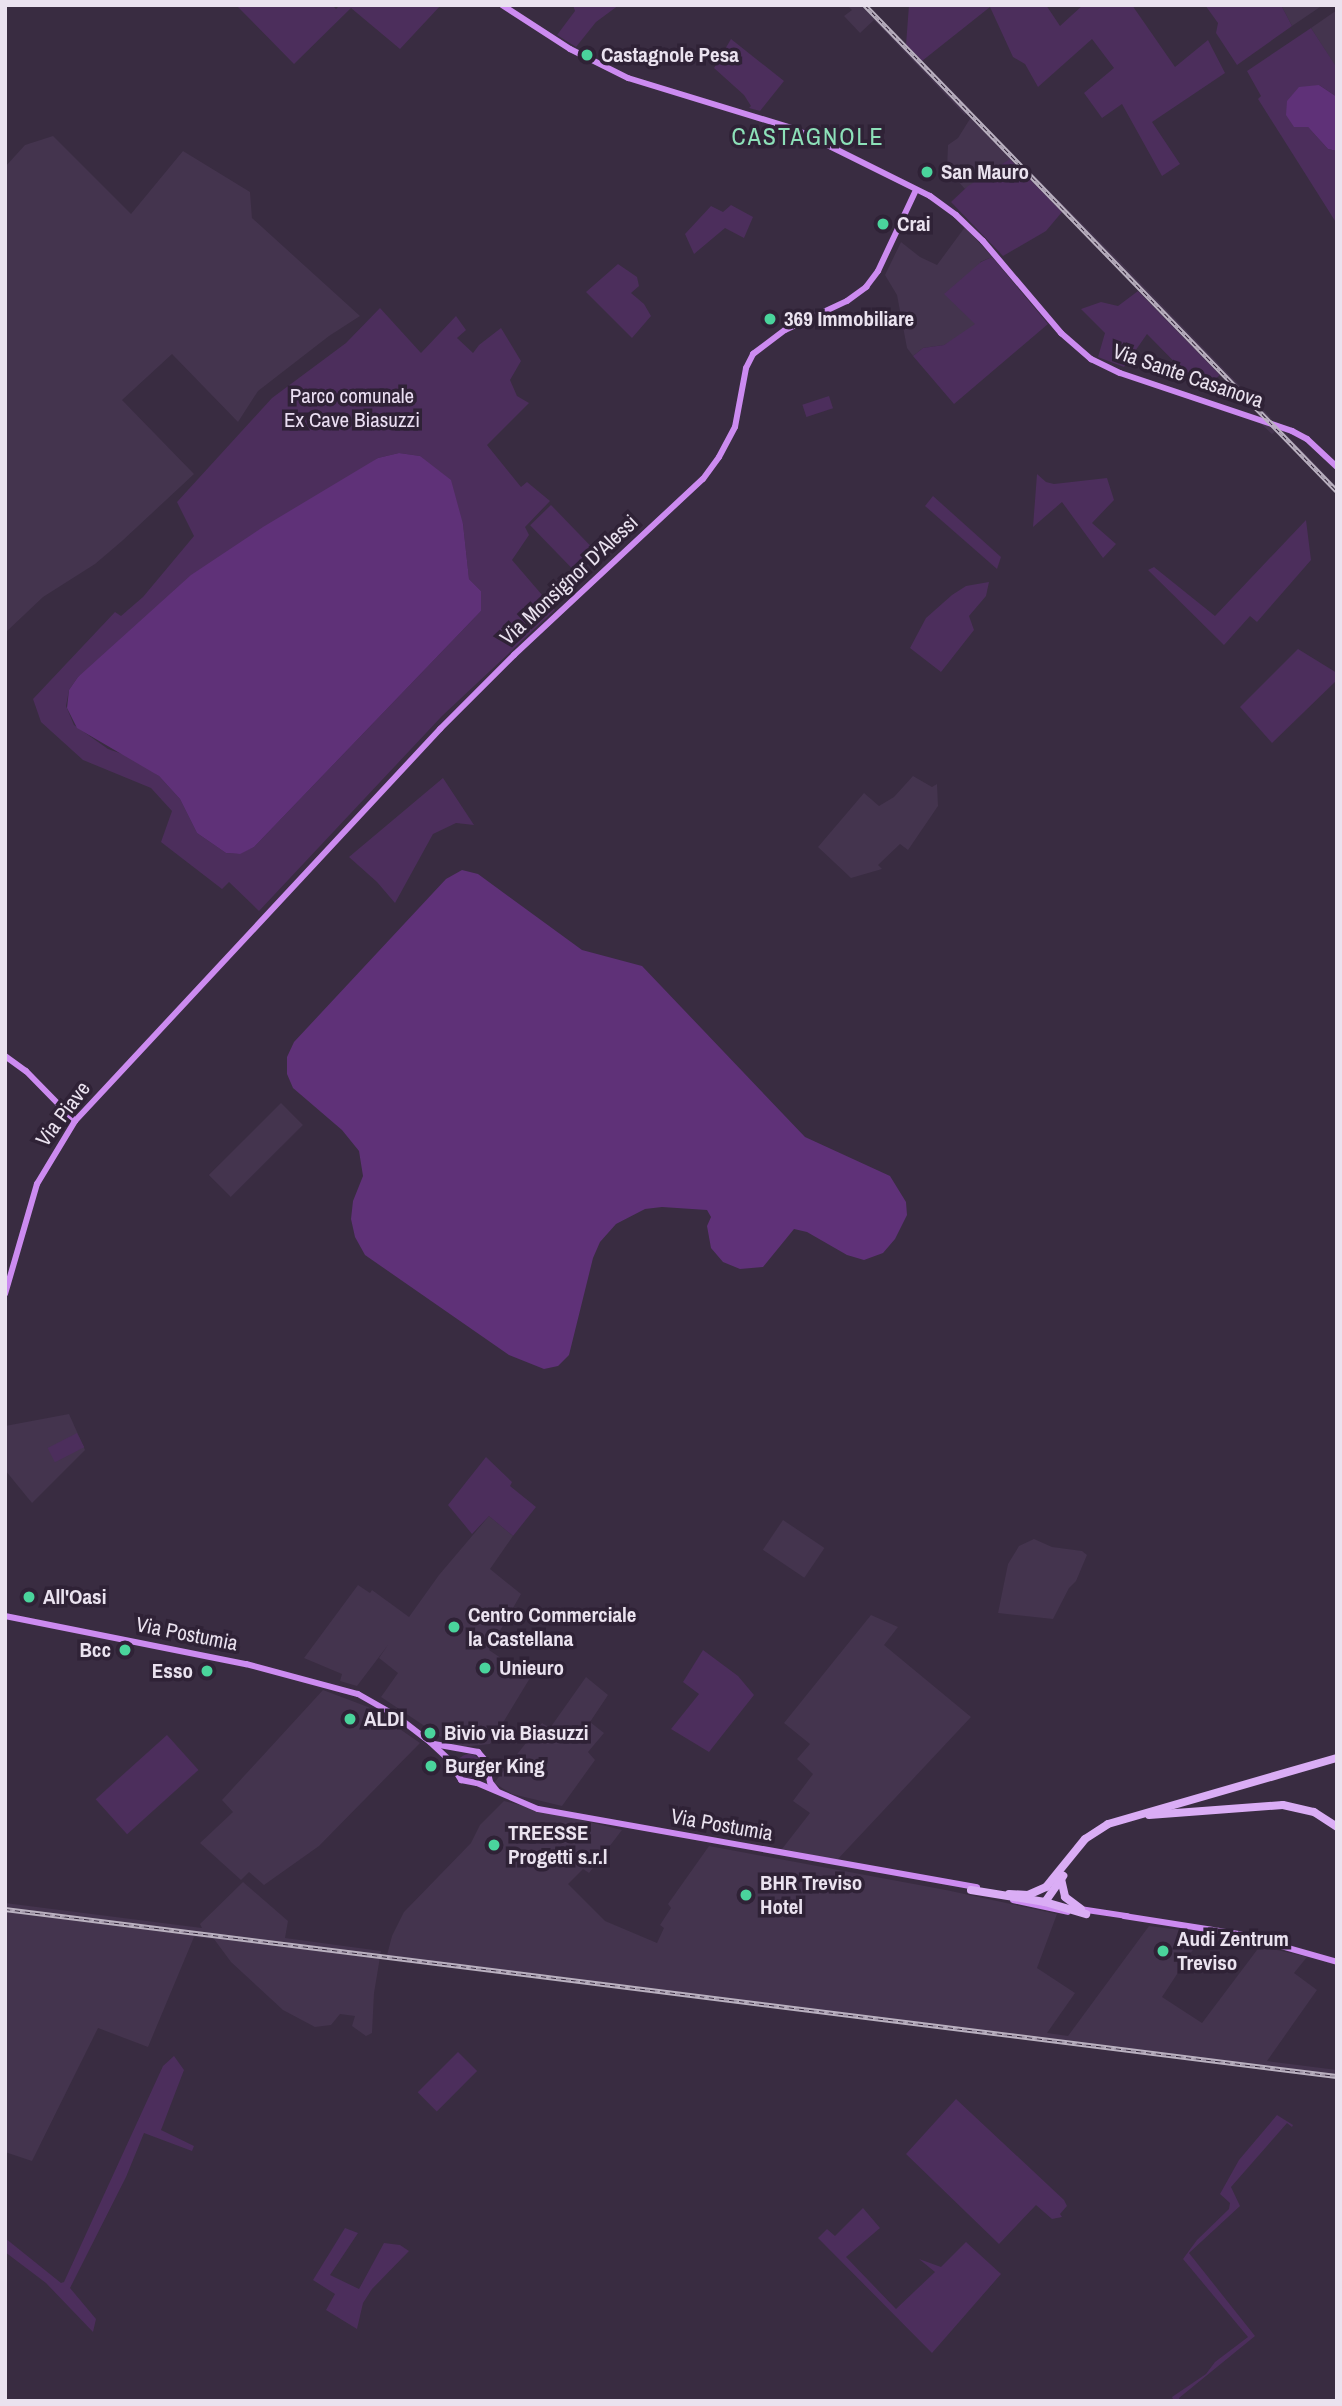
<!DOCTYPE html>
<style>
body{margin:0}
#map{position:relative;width:1342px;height:2406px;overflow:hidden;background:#392c41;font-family:"Archivo Narrow",sans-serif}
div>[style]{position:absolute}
.built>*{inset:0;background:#44344e;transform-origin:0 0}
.green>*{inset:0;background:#4c2e5c;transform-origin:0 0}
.round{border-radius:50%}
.water>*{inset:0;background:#5f3178}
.major>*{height:6px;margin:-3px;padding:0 3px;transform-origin:3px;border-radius:3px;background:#cc8bf0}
.highway>*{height:8px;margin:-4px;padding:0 4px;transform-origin:4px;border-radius:4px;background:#daadf5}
.rail>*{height:4.5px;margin-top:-2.25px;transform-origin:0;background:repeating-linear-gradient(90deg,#2f2236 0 5px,#bab1c0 0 10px);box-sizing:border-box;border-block:2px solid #bab1c0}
.dots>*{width:19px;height:19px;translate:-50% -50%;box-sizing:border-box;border:4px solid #2f2236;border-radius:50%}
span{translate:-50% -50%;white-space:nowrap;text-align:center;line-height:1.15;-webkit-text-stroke:7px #2f2236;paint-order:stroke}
.poi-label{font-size:21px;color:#eae2ef;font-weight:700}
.left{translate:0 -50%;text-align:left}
.right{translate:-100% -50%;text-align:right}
.street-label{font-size:21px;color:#eae2ef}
.park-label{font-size:21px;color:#eadef2}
.quarter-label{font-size:24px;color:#8de1b9;letter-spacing:2px}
.frame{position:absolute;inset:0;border:7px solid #eae2ef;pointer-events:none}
</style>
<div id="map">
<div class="built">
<i style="clip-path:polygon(847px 5px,867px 5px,970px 109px,965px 115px,874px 20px,860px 33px,844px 16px,852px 10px)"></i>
<i style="clip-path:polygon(1281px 5px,1323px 5px,1292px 26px)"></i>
<i style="clip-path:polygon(1337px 10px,1337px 69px,1311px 28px)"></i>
<i style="clip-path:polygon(973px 114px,1120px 262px,1272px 419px,1257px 413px,1011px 159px,965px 189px,947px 169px,948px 145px,958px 138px)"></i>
<i style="clip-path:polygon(53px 136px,131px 214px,183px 151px,250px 192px,252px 218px,360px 316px,329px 336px,258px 391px,238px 422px,172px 354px,122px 400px,194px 474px,122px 541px,95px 564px,43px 597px,5px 633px,5px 167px,25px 145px)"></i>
<i style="clip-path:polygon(965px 227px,992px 257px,980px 262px,978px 326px,944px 345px,923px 348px,913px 356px,907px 348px,897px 295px,885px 275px,901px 242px,920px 257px,937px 265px)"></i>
<i style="clip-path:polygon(1257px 420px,1282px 430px,1337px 487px,1337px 494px,1275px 432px,1272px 434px)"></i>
<i style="clip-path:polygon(913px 776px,932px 787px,937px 784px,938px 806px,908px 850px,900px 844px,878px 865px,882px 869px,851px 878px,818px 847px,864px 793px,879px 806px,894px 797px)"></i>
<i style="left:281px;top:1103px;width:31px;height:102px;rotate:45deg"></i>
<i style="clip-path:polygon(69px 1414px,85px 1450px,32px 1503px,5px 1470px,5px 1426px)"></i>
<i style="clip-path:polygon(489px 1516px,513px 1536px,490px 1569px,521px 1594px,489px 1650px,530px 1678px,490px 1744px,462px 1747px,450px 1743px,381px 1697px,398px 1673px,379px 1658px,388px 1645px,357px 1686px,340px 1681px,342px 1674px,304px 1658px,358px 1585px,370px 1593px,372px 1590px,409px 1617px,439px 1575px)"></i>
<i style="left:783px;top:1520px;width:50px;height:36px;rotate:34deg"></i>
<i style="clip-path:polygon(1034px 1539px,1052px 1547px,1082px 1551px,1087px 1555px,1076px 1581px,1069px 1588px,1053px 1619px,998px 1613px,1008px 1564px,1019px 1546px)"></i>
<i style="clip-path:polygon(871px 1615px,898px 1627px,884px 1645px,971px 1717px,837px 1860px,782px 1849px,810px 1813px,793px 1801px,813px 1774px,797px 1759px,810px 1744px,784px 1723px)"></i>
<i style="clip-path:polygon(586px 1677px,608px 1695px,590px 1722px,604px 1733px,588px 1752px,595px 1760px,562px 1806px,512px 1794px,494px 1783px,542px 1723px,550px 1728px)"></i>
<i style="clip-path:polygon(323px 1690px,368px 1707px,420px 1743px,319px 1846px,264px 1885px,249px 1872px,241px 1880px,200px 1843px,233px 1812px,222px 1800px)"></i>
<i style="clip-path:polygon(504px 1801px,622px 1830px,589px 1873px,583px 1869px,568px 1884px,605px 1921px,657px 1943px,664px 1928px,660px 1925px,671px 1908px,668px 1904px,709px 1846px,946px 1890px,1057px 1914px,1037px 1968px,1075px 1993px,1047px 2033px,1068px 2036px,1149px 1926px,1204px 1933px,1162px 1997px,1202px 2023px,1260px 1946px,1307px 1957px,1294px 1973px,1317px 1990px,1267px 2061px,1337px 2070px,1337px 2078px,386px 1959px,392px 1936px,404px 1912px,471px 1843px,480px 1825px)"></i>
<i style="clip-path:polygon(243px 1882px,288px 1921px,285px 1938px,381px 1951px,374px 1993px,372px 2033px,366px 2036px,352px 2026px,355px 2016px,340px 2014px,331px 2025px,315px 2027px,283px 2010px,231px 1962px,214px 1939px,194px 1937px,148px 2047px,98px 2028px,32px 2161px,5px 2152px,5px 1903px,202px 1928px,200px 1924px)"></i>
</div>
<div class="green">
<i style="clip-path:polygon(236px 5px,332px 5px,336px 9px,340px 5px,441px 5px,400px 49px,351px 8px,294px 64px)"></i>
<i style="clip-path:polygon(573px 5px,619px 5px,596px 22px,576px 47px,557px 35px,575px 11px)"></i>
<i style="clip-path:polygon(909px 5px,1046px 5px,1060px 26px,1083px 5px,1132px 5px,1175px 67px,1208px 40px,1225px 73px,1152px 122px,1180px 164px,1162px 176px,1122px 104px,1102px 118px,1084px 93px,1114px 68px,1092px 39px,1038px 87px,1025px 64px,1013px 57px,990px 7px,922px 61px,906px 45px)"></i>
<i style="clip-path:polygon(1205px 5px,1281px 5px,1292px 26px,1237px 65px,1216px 33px,1218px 23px)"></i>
<i style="clip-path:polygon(1311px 28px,1337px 68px,1337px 97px,1319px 85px,1308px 127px,1328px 149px,1337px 151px,1337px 224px,1258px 99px,1261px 96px,1247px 71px)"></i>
<i style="clip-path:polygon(731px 39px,784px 81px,760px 111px,749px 108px,751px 106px,744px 95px,714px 68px)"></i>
<i style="clip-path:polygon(1010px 159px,1062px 212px,1046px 231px,1003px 256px,951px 202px,968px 186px)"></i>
<i style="clip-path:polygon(731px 205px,753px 217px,744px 238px,725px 228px,694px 254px,685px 234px,711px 206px,723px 212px)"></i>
<i style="clip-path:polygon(992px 257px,1048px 324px,954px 404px,913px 356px,923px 348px,944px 345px,975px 324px,944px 294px,981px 262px)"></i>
<i style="clip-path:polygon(618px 264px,637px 277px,639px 286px,631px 293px,644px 304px,651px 316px,632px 338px,586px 292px)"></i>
<i style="clip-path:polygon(1138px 291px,1220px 375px,1202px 390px,1147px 334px,1124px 367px,1098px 357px,1105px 333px,1081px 309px,1101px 302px,1118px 306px)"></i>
<i style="clip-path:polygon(evenodd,380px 308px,421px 353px,456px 316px,466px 330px,457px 338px,473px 353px,479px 345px,501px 328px,521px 361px,510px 380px,517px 396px,529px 403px,487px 445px,521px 487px,527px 482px,550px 501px,525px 527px,529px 535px,512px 560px,555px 610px,442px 716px,259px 911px,229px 882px,222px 889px,161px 842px,172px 811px,151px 788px,83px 760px,41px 722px,33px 699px,115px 612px,121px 616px,143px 597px,194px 536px,177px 502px,272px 398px,346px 343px,380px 308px,399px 453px,420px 456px,463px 524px,469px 579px,481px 591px,481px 611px,254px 847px,237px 854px,226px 853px,197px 833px,180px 799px,159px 776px,134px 758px,108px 749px,74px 725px,66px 706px,69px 690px,78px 677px,378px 458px,399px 453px)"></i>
<i style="left:829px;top:396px;width:13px;height:28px;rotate:72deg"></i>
<i style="clip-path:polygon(1037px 474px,1046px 482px,1054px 484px,1107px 478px,1114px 500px,1092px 523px,1116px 544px,1103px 558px,1062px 502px,1033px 527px)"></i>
<i style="clip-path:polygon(933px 496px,1001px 557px,997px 569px,925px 506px)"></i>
<i style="left:551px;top:505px;width:67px;height:29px;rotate:46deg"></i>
<i style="clip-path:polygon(1306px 520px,1311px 560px,1257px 622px,1250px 616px,1224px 645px,1148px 570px,1154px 567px,1215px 616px)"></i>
<i style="clip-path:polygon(989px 582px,986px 596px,969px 616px,974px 630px,941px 672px,910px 648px,926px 618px,952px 595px,966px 586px)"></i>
<i style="clip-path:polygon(1298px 649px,1337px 673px,1337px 680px,1272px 743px,1240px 707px)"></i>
<i style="clip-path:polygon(443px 778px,474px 825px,456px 823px,433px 834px,395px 903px,377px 882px,349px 857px)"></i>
<i style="left:77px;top:1433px;width:16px;height:33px;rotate:63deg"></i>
<i style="clip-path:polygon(486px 1457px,512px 1482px,510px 1486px,536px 1507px,513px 1536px,489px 1516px,472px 1534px,448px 1505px)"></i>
<i style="clip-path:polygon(703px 1650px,738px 1676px,754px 1695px,709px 1752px,671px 1729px,699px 1694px,683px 1682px)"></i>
<i style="left:167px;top:1735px;width:47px;height:96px;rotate:48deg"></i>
<i class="round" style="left:457px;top:1754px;width:24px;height:24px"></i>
<i style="left:458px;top:2052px;width:27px;height:57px;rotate:45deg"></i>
<i style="clip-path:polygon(174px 2056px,184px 2070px,161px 2130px,194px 2146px,192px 2151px,144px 2133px,126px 2177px,70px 2288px,96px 2319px,93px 2332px,46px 2283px,5px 2252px,5px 2238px,61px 2283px,64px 2282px,163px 2066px)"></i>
<i style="clip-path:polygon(956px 2099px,1064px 2200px,1067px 2206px,1060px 2214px,1062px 2217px,1052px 2219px,1036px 2205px,999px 2244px,906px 2154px)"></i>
<i style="clip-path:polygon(1277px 2115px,1293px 2125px,1292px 2127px,1287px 2123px,1231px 2187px,1240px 2206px,1189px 2253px,1255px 2336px,1179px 2398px,1180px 2401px,1174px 2401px,1172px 2397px,1206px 2374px,1215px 2362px,1248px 2337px,1183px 2259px,1197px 2240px,1229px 2209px,1230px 2203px,1220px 2194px,1239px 2160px)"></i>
<i style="clip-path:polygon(863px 2208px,880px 2228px,846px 2257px,896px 2309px,935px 2272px,919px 2259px,941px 2267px,966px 2242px,1001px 2274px,932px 2353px,818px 2238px,827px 2229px,835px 2236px)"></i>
<i style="clip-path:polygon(345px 2228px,358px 2233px,330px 2275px,359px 2289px,384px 2243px,400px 2245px,409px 2251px,372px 2289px,363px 2303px,357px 2329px,326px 2310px,335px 2294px,313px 2280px)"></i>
</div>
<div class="water">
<i style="clip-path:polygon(1319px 85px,1337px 97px,1337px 151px,1328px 149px,1308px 127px,1294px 127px,1286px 115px,1287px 101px,1299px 87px)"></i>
<i style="clip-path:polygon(399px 453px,420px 456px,451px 480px,463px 524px,469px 579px,481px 591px,481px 611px,254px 847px,240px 854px,226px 853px,197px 833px,180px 799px,159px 776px,77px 728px,67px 708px,69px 690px,78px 677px,191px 575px,263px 527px,378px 458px)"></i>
<i style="clip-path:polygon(462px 870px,478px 874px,582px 950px,642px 966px,805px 1137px,890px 1176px,906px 1202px,907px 1215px,895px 1239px,883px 1253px,864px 1260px,847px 1255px,807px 1232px,794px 1229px,763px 1267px,740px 1269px,723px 1262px,711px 1248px,707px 1226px,711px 1217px,707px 1210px,662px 1207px,645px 1209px,616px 1224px,600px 1242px,593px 1258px,569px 1355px,558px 1366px,544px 1369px,509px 1355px,365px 1255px,355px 1237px,351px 1219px,353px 1201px,363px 1176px,359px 1151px,342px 1130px,293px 1088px,287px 1074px,287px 1057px,294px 1042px,446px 879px)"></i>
</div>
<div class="major">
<i style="left:502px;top:5px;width:81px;rotate:32.9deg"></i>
<i style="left:570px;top:49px;width:65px;rotate:26.6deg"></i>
<i style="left:628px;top:78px;width:175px;rotate:17deg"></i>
<i style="left:795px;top:129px;width:151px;rotate:26.4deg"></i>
<i style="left:930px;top:196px;width:32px;rotate:36deg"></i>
<i style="left:956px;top:215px;width:37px;rotate:44deg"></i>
<i style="left:983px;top:241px;width:121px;rotate:49.7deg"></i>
<i style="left:1061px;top:333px;width:40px;rotate:41deg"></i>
<i style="left:1091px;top:359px;width:32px;rotate:26deg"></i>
<i style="left:1120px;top:373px;width:182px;rotate:18.6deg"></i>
<i style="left:1292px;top:431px;width:17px;rotate:28deg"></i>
<i style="left:1307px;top:439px;width:41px;rotate:43deg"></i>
<i style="left:5px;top:1056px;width:26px;rotate:36deg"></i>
<i style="left:26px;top:1071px;width:70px;rotate:45.6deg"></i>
<i style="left:5px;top:1294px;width:115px;rotate:-73.8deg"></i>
<i style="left:37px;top:1184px;width:74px;rotate:-58.9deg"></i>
<i style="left:75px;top:1121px;width:536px;rotate:-47.04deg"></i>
<i style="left:440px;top:729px;width:105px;rotate:-45deg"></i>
<i style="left:514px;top:655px;width:258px;rotate:-43deg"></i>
<i style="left:703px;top:479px;width:27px;rotate:-54deg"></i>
<i style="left:719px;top:457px;width:34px;rotate:-62deg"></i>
<i style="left:735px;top:427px;width:60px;rotate:-79.4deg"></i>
<i style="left:746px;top:368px;width:16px;rotate:-63deg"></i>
<i style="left:753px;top:354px;width:40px;rotate:-37deg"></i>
<i style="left:785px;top:330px;width:68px;rotate:-25.1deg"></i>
<i style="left:847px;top:301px;width:24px;rotate:-36deg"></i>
<i style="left:866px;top:287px;width:20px;rotate:-53deg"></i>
<i style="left:878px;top:271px;width:89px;rotate:-64.9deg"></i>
<i style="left:5px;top:1616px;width:246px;rotate:11.3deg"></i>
<i style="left:246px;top:1664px;width:116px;rotate:15deg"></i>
<i style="left:358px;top:1694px;width:43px;rotate:29.6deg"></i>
<i style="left:395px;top:1715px;width:44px;rotate:37.6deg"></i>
<i style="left:430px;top:1742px;width:25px;rotate:43deg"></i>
<i style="left:448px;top:1759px;width:25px;rotate:58deg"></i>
<i style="left:461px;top:1780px;width:16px;rotate:11deg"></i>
<i style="left:477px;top:1783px;width:66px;rotate:23.1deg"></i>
<i style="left:538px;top:1809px;width:446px;rotate:10.1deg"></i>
<i style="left:434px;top:1744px;width:45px;rotate:10.3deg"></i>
<i style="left:478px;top:1752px;width:11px;rotate:49deg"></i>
<i style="left:485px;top:1760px;width:23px;rotate:77deg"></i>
<i style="left:490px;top:1782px;width:11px;rotate:52deg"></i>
<i style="left:1013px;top:1900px;width:56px;rotate:12.3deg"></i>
<i style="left:1080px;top:1909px;width:48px;rotate:8.5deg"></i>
<i style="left:1124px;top:1916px;width:116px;rotate:8.9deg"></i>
<i style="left:1239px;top:1934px;width:102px;rotate:15.9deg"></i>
</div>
<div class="highway">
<i style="left:1149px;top:1815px;width:134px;rotate:-4.3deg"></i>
<i style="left:1283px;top:1805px;width:32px;rotate:13deg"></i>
<i style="left:1314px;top:1812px;width:27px;rotate:33deg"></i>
<i style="left:1061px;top:1879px;width:18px;rotate:77deg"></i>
<i style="left:1065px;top:1897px;width:20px;rotate:37deg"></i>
<i style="left:971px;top:1890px;width:75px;rotate:9.2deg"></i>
<i style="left:1045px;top:1902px;width:43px;rotate:16.3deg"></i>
<i style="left:1009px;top:1894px;width:19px;rotate:3deg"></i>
<i style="left:1028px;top:1895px;width:20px;rotate:-24deg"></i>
<i style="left:1046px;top:1887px;width:62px;rotate:-50.9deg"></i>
<i style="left:1085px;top:1839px;width:27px;rotate:-33deg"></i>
<i style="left:1108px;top:1824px;width:238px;rotate:-16.1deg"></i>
<i style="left:1045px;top:1902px;width:32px;rotate:-55deg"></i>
</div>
<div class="rail">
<i style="left:865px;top:5px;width:677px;rotate:45.84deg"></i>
<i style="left:5px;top:1909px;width:1342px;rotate:7.15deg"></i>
</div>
<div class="dots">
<i style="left:587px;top:55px;background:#4ad49c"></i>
<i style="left:927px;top:172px;background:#4ad49c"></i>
<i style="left:883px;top:224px;background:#4ad49c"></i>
<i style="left:770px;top:319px;background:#4ad49c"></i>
<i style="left:29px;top:1597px;background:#4ad49c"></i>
<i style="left:454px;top:1627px;background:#4ad49c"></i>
<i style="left:125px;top:1650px;background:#4ad49c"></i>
<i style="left:485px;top:1668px;background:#4ad49c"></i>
<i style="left:207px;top:1671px;background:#4ad49c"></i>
<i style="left:350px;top:1719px;background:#4ad49c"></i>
<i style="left:430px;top:1733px;background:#4ad49c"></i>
<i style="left:431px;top:1766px;background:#4ad49c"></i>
<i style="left:494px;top:1845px;background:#4ad49c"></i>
<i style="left:746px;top:1895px;background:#4ad49c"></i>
<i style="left:1163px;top:1951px;background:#4ad49c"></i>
</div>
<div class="poi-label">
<span class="left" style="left:601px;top:55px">Castagnole Pesa</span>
<span class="left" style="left:941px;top:172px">San Mauro</span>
<span class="left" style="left:897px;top:224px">Crai</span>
<span class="left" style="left:784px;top:319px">369 Immobiliare</span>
<span class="left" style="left:43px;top:1597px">All'Oasi</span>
<span class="left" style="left:468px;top:1627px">Centro Commerciale<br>la Castellana</span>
<span class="right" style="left:111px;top:1650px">Bcc</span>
<span class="left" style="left:499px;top:1668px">Unieuro</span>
<span class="right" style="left:193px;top:1671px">Esso</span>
<span class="left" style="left:364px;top:1719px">ALDI</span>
<span class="left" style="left:444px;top:1733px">Bivio via Biasuzzi</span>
<span class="left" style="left:445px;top:1766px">Burger King</span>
<span class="left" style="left:508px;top:1845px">TREESSE<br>Progetti s.r.l</span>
<span class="left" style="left:760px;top:1895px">BHR Treviso<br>Hotel</span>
<span class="left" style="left:1177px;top:1951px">Audi Zentrum<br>Treviso</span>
</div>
<div class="street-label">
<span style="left:1188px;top:376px;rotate:19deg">Via Sante Casanova</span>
<span style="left:569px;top:580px;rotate:-43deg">Via Monsignor D'Alessi</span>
<span style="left:63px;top:1114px;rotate:-53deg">Via Piave</span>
<span style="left:187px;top:1634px;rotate:11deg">Via Postumia</span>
<span style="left:722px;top:1825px;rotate:10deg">Via Postumia</span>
</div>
<div class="park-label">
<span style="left:352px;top:408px">Parco comunale<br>Ex Cave Biasuzzi</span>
</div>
<div class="quarter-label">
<span style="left:808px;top:137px">CASTAGNOLE</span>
</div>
<div class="frame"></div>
</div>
